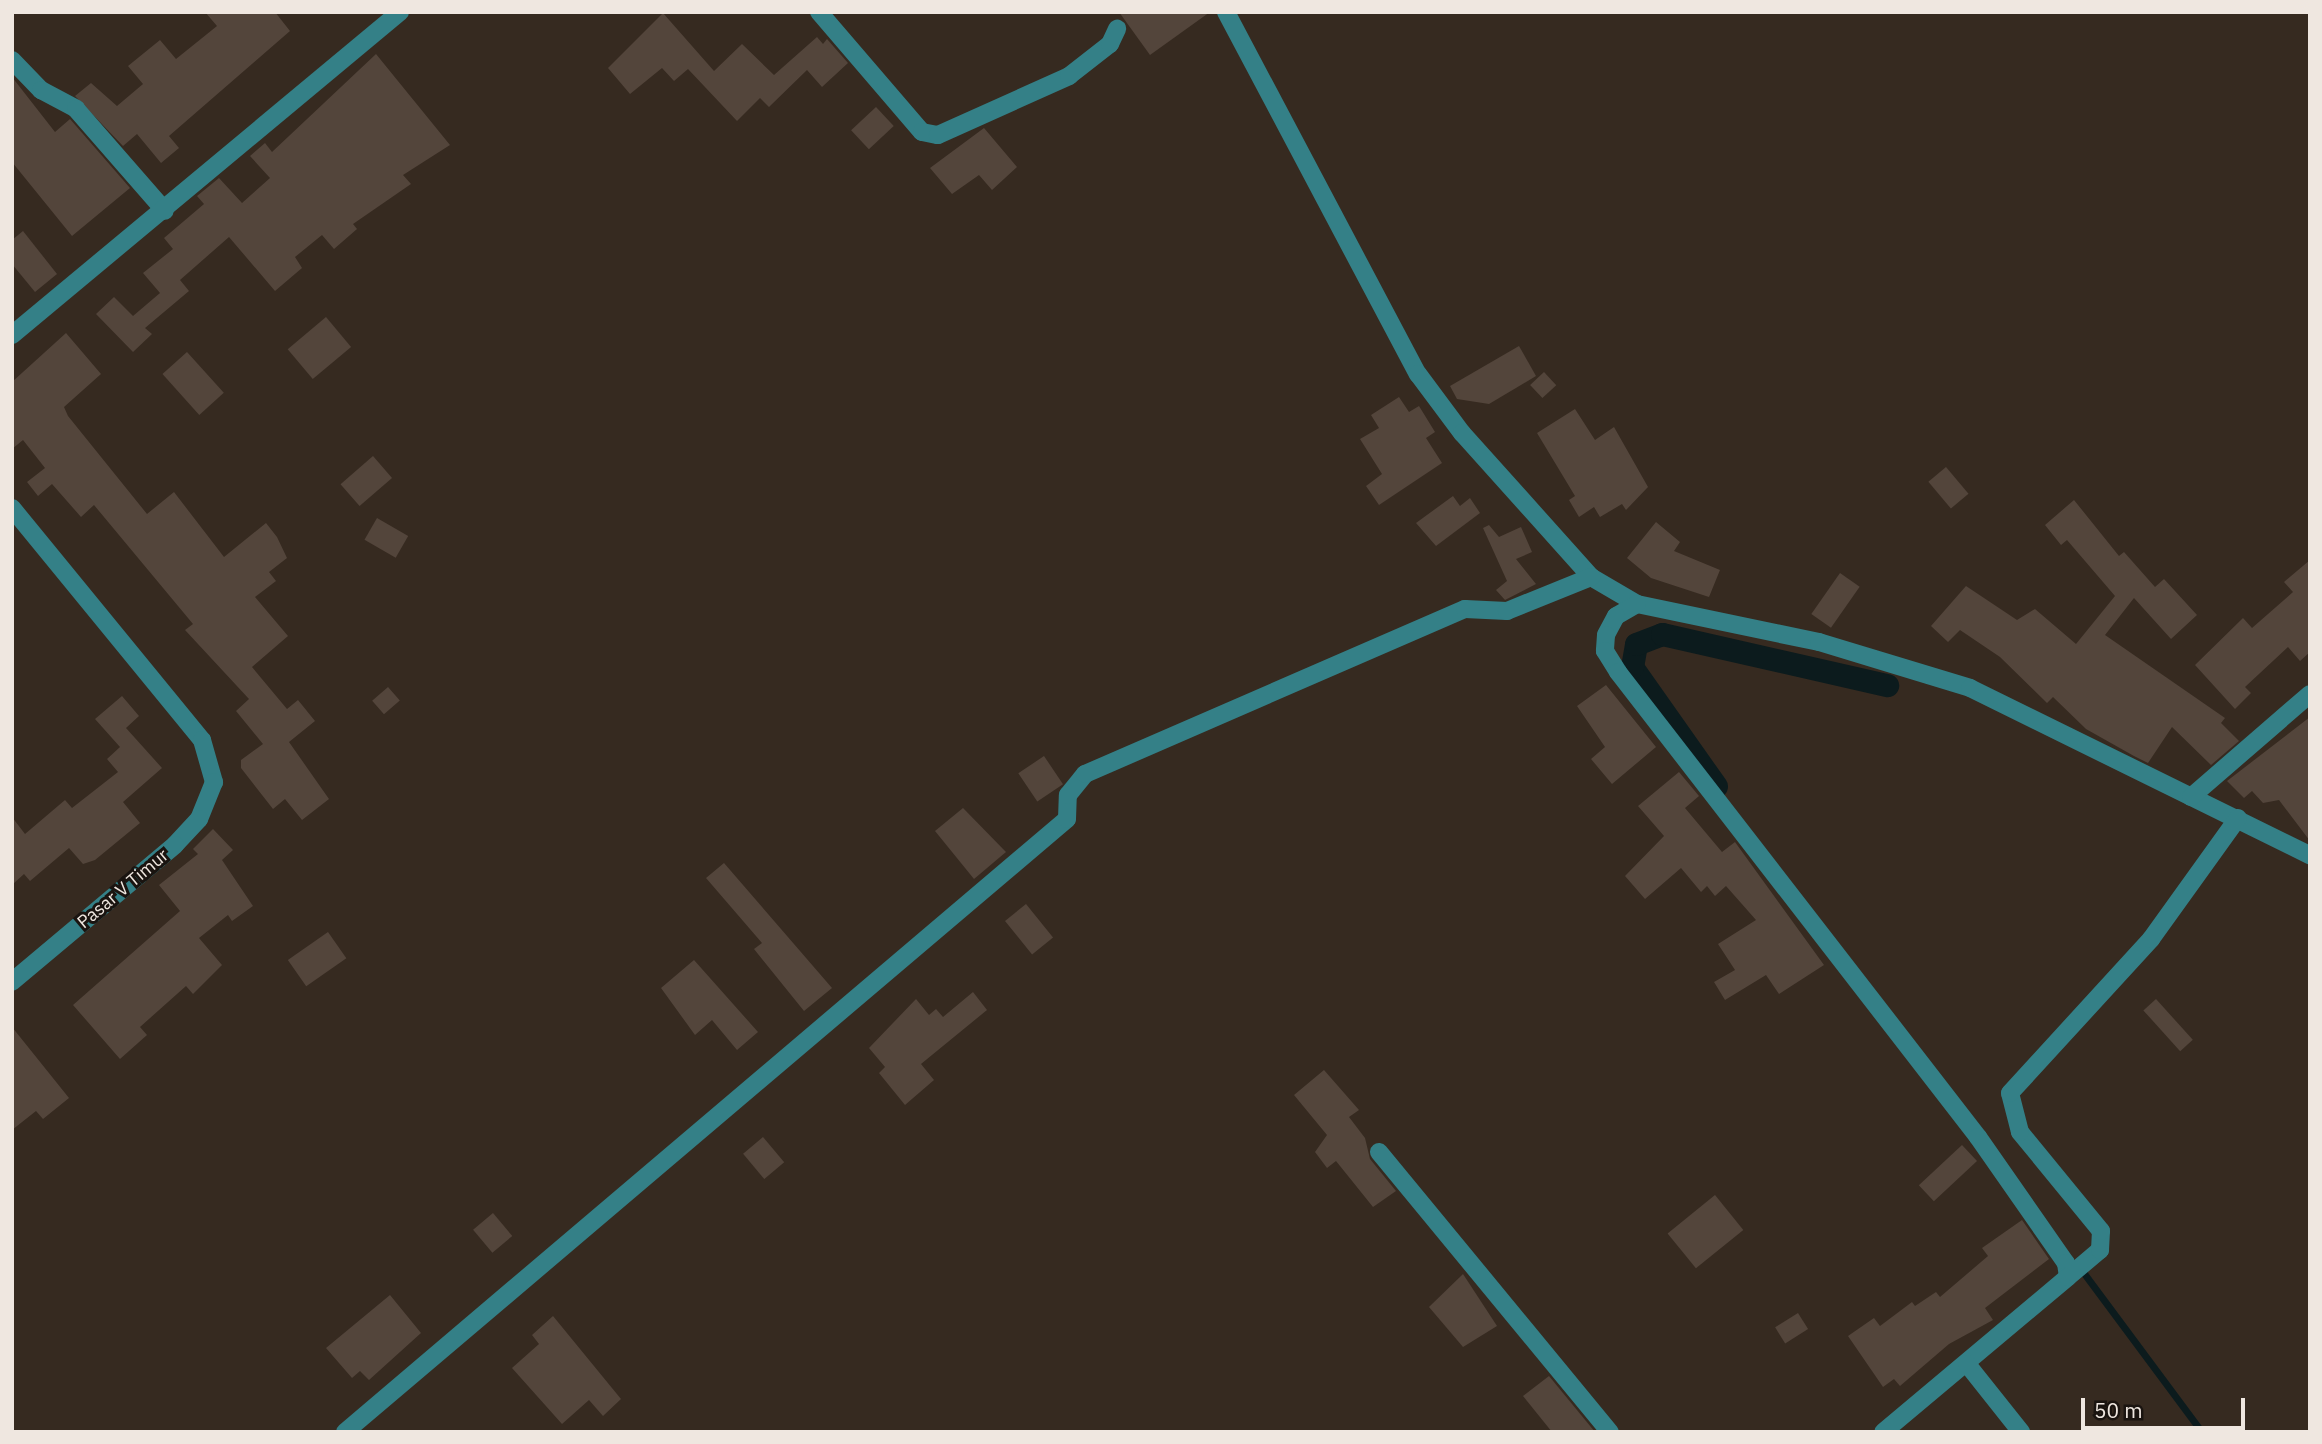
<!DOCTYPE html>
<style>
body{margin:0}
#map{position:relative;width:2322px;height:1444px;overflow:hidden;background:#362a20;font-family:"IBM Plex Sans",sans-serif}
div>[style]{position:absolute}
.stream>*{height:7px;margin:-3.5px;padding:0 3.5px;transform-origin:3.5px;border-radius:3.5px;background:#0c1b1d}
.canal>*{height:23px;margin:-11.5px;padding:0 11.5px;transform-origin:11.5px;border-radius:11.5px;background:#0c1b1d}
.building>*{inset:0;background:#53453b;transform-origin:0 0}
.minor>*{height:18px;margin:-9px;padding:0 9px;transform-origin:9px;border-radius:9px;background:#348087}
span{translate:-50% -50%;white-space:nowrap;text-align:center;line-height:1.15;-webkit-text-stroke:6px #1a1410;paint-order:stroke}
.street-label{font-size:18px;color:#efe7e0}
.frame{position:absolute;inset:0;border:14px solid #efe7e0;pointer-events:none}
.scale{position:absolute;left:2081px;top:1398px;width:164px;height:32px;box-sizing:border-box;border:4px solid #efe7e0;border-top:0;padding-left:9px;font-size:21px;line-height:24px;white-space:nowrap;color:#efe7e0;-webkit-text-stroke:5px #1a1410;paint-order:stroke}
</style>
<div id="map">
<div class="stream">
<i style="left:2080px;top:1268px;width:204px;rotate:53.4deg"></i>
</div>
<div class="canal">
<i style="left:1716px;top:786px;width:146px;rotate:-125.2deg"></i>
<i style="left:1632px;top:667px;width:23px;rotate:-80deg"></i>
<i style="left:1636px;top:644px;width:28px;rotate:-21deg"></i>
<i style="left:1662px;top:634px;width:231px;rotate:12.8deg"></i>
</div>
<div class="building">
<i style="clip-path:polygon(205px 12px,275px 12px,290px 31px,169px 136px,179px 148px,161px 163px,137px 134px,123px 146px,75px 96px,91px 83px,117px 106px,143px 84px,128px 66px,160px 40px,176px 59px,217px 26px)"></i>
<i style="clip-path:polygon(1119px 12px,1210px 12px,1150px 55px)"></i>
<i style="clip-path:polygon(663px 13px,714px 71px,742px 44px,774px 75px,817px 37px,823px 44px,827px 39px,848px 63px,822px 87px,807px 70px,769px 107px,760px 98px,737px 121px,688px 69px,674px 81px,662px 68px,630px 94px,608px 68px)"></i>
<i style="clip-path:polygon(376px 54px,450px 145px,403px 175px,411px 184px,353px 224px,357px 229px,334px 249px,322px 235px,295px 257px,302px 268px,275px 291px,229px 237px,180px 280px,189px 291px,145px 328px,152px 334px,133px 352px,96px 314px,114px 297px,133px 316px,160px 293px,143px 273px,173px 249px,164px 238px,204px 204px,197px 196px,219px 178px,242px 203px,270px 178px,250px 156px,265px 143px,272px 152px)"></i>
<i style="clip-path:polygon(12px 77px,55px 132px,70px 119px,130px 188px,72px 236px,12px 162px)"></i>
<i style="left:876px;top:107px;width:26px;height:34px;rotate:47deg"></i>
<i style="clip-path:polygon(984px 128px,1017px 167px,992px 190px,979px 175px,952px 194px,930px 168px)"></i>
<i style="clip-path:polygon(23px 231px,57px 274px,35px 292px,12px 264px,12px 240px)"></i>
<i style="left:326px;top:317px;width:39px;height:50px;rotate:50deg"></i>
<i style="clip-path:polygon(66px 333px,101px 374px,64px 407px,68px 416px,147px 514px,174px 492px,224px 557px,266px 523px,277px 537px,287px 558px,269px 572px,276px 581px,255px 597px,288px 636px,252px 667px,287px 709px,298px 700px,315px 721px,289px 742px,329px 799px,302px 820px,285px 799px,273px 809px,241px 768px,241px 760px,263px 744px,236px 711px,249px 699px,185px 630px,193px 624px,94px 505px,81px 517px,52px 484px,38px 496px,27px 482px,45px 468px,23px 440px,12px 449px,12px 382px)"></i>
<i style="clip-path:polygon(1519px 346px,1536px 376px,1489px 404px,1457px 399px,1450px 386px)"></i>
<i style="left:187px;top:352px;width:55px;height:33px;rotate:48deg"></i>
<i style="left:1544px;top:372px;width:18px;height:19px;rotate:47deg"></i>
<i style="clip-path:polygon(1399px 397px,1409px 412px,1419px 406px,1435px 432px,1426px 438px,1442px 463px,1379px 505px,1366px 486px,1382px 474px,1360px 439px,1379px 428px,1371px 415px)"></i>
<i style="clip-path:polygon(1575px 409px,1595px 440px,1614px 427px,1648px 487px,1626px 510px,1622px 504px,1600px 517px,1594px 507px,1579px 517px,1569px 500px,1575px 496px,1537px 433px)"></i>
<i style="left:373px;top:456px;width:29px;height:43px;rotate:49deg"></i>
<i style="left:1946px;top:467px;width:35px;height:23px;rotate:50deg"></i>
<i style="clip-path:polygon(1453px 496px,1460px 506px,1470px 498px,1480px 513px,1436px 546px,1416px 523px)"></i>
<i style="clip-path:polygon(2074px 500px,2119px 556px,2124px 552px,2155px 587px,2164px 579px,2197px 615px,2171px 639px,2134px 598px,2105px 635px,2225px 718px,2221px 723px,2239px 741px,2211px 765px,2172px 727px,2148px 763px,2134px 756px,2086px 729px,2053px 697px,2047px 703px,2000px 657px,1960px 630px,1948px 642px,1931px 626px,1966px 586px,2017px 620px,2035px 609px,2076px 644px,2115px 596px,2067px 540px,2061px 545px,2045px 525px)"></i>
<i style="left:377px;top:518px;width:36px;height:25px;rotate:30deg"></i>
<i style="clip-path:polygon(1656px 522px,1680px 542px,1674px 551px,1720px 570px,1709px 597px,1651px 578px,1627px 558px)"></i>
<i style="clip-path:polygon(1489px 525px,1499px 537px,1521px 527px,1532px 552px,1516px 559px,1536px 584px,1505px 600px,1496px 590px,1507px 581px,1483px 528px)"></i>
<i style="clip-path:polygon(2310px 560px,2310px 652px,2300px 661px,2288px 647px,2245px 687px,2251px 693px,2235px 709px,2195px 665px,2243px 618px,2252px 628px,2293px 592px,2284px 582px)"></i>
<i style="left:1840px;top:573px;width:24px;height:50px;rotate:35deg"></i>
<i style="clip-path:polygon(1606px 685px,1656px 747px,1612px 784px,1591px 759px,1605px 747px,1577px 706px)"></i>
<i style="left:388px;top:687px;width:18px;height:21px;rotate:49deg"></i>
<i style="clip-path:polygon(122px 696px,139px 716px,126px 728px,162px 768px,123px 802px,140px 823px,95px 860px,83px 864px,69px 848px,30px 881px,24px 874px,12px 885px,12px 817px,25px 834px,65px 800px,72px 808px,118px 772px,107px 759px,120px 747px,95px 719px)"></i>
<i style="clip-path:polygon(2310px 717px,2310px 841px,2279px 800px,2263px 803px,2252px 791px,2244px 798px,2227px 781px)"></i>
<i style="left:1044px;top:756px;width:34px;height:31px;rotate:56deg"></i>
<i style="clip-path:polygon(1679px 772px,1699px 796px,1685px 808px,1722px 852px,1735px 842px,1824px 965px,1779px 994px,1766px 975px,1725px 1000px,1714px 982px,1735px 970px,1718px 944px,1756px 920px,1726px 886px,1715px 896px,1707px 886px,1701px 892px,1681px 868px,1645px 899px,1625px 876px,1664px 836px,1638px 806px)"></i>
<i style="clip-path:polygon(963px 808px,1006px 852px,974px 879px,935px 831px)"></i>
<i style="clip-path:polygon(213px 829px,233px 850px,222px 860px,253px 906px,232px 921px,228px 915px,199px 938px,222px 965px,193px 994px,186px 986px,140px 1027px,147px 1035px,120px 1059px,73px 1005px,180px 911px,159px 885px,198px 854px,193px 849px)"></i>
<i style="clip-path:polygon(724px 863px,832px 988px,804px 1011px,754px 949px,762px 943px,706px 878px)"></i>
<i style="left:1026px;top:904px;width:43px;height:27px;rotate:51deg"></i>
<i style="left:328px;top:932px;width:32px;height:49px;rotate:55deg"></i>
<i style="clip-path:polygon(694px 960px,758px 1032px,737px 1050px,712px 1020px,695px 1035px,661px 988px)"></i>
<i style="clip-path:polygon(973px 992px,987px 1010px,921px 1064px,934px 1080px,905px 1105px,879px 1073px,885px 1067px,869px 1048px,916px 999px,929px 1015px,936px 1009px,943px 1017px)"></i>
<i style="left:2156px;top:999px;width:55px;height:17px;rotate:48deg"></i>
<i style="clip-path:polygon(12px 1027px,69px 1098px,43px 1119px,36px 1111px,12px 1130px)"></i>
<i style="clip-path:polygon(1324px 1070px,1359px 1110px,1349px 1117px,1365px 1138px,1370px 1159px,1396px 1191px,1373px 1207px,1336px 1161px,1327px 1168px,1315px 1152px,1327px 1135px,1294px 1095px)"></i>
<i style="left:763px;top:1137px;width:33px;height:26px;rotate:50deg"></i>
<i style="left:1962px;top:1145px;width:22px;height:59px;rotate:47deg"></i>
<i style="left:1715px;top:1195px;width:45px;height:61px;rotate:51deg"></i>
<i style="left:493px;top:1213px;width:30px;height:26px;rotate:50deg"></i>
<i style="clip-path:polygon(2022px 1220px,2049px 1259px,1985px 1308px,1993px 1320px,1949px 1344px,1900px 1386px,1894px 1379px,1883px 1387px,1848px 1336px,1874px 1318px,1880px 1326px,1912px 1302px,1915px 1306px,1936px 1292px,1940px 1297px,1988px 1256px,1982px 1248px)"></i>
<i style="clip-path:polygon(1463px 1274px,1497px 1326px,1463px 1347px,1429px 1307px)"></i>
<i style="clip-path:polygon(390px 1295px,421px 1333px,369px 1380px,360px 1371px,352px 1378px,326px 1348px)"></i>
<i style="left:1798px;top:1313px;width:19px;height:27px;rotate:58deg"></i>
<i style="clip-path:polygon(553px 1316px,621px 1399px,603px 1416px,589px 1400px,562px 1424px,512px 1368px,539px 1344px,532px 1335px)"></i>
<i style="clip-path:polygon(1549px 1376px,1595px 1432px,1552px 1432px,1523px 1396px)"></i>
</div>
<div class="minor">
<i style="left:819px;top:12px;width:158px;rotate:49.4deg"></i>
<i style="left:922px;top:132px;width:16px;rotate:11deg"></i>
<i style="left:938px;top:135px;width:144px;rotate:-24.2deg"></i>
<i style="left:1069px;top:76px;width:52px;rotate:-38deg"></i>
<i style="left:1110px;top:44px;width:17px;rotate:-65deg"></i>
<i style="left:1226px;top:12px;width:410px;rotate:62.1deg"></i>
<i style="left:1418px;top:374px;width:74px;rotate:53.3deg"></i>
<i style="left:1462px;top:433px;width:193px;rotate:48.1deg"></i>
<i style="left:1591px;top:577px;width:53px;rotate:30.4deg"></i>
<i style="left:1637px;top:604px;width:186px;rotate:11.8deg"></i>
<i style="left:1819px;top:642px;width:158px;rotate:16.9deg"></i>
<i style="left:1970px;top:688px;width:379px;rotate:26.2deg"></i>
<i style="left:12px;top:60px;width:42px;rotate:46deg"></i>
<i style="left:41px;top:90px;width:40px;rotate:28deg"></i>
<i style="left:76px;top:109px;width:135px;rotate:48.9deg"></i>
<i style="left:12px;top:335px;width:505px;rotate:-39.78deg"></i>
<i style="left:12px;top:508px;width:300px;rotate:50.7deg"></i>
<i style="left:202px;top:740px;width:44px;rotate:74.1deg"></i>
<i style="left:214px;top:782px;width:40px;rotate:112deg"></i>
<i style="left:199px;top:819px;width:35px;rotate:133deg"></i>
<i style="left:175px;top:845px;width:213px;rotate:140deg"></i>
<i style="left:1637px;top:604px;width:24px;rotate:150deg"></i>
<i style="left:1616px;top:616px;width:21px;rotate:118deg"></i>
<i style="left:1606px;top:635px;width:16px;rotate:94deg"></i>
<i style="left:1605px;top:651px;width:25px;rotate:58deg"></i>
<i style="left:1618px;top:672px;width:588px;rotate:52.25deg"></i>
<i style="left:1978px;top:1137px;width:154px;rotate:55.1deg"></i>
<i style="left:2066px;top:1263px;width:14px;rotate:82deg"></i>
<i style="left:2068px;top:1277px;width:241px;rotate:140deg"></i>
<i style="left:2191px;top:797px;width:157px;rotate:-40.9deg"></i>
<i style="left:1379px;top:1152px;width:363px;rotate:50.5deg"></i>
<i style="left:2068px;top:1277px;width:42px;rotate:-40.2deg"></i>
<i style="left:2100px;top:1250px;width:19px;rotate:-87deg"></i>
<i style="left:2101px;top:1231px;width:128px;rotate:-129.3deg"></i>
<i style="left:2020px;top:1132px;width:40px;rotate:-104.4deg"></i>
<i style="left:2010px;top:1093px;width:209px;rotate:-47.5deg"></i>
<i style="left:2151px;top:939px;width:149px;rotate:-54.3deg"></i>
<i style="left:1967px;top:1364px;width:87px;rotate:51.5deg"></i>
<i style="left:345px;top:1432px;width:947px;rotate:-40.33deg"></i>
<i style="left:1067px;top:819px;width:24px;rotate:-88deg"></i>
<i style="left:1068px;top:795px;width:27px;rotate:-51deg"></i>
<i style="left:1085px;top:774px;width:414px;rotate:-23.5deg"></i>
<i style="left:1465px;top:609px;width:42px;rotate:2.7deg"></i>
<i style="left:1507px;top:611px;width:91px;rotate:-22deg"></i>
</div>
<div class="street-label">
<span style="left:123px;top:889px;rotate:-40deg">Pasar V Timur</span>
</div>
<div class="frame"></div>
<div class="scale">50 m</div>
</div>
